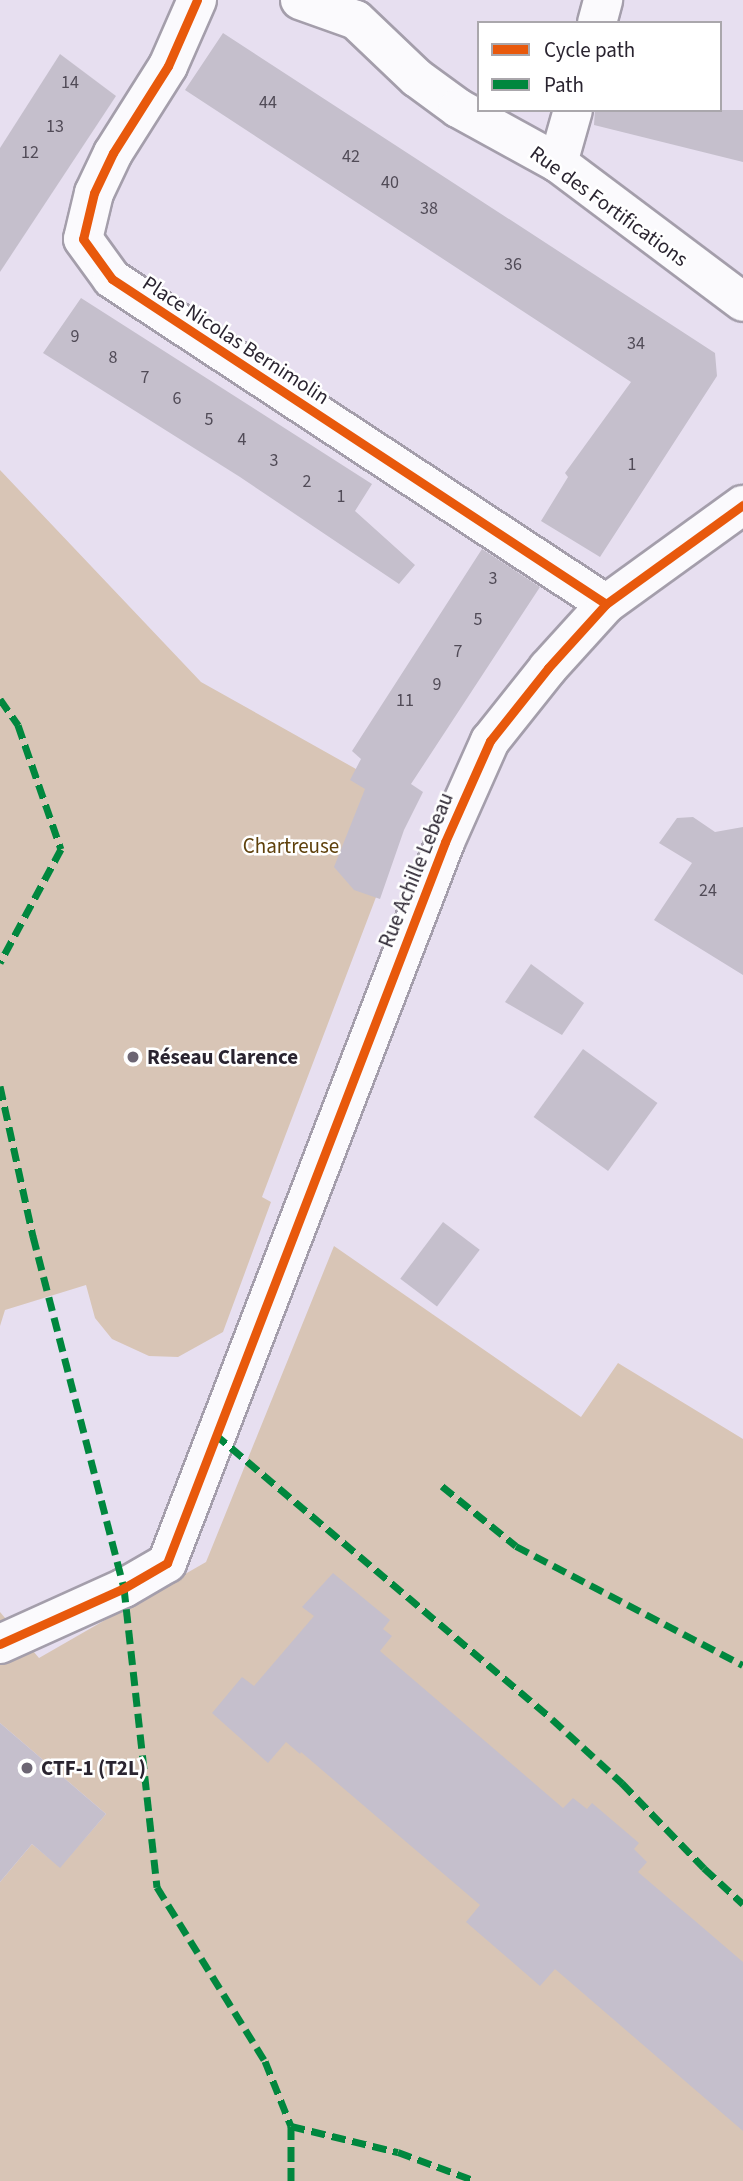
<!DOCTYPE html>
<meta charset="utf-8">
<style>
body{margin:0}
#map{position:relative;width:743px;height:2181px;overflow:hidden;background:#e7dff0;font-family:"Source Sans 3",sans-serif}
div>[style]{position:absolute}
.green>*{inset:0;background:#d8c5b6}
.building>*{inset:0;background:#c5bfcc;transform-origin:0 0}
.roads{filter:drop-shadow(2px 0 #a49eab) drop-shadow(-2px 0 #a49eab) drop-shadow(0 2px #a49eab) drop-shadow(0 -2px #a49eab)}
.minor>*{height:38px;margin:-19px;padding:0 19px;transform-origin:19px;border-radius:19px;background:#fbfafd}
.quiet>*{height:7px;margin-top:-3.5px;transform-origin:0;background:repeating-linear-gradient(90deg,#00873e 0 14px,transparent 0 21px)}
.cycleway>*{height:9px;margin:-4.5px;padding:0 4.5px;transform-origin:4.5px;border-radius:4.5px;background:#e8590c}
.dots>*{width:19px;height:19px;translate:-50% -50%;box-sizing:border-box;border:4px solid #fff;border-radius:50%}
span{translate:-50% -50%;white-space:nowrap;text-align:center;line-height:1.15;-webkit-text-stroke:5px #fff;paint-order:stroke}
.number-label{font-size:18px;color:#514b57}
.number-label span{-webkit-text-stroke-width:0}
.street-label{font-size:21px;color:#2a2430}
.park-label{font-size:21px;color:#5f410c}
.poi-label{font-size:21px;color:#2a2430;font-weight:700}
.left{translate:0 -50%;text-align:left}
.legend{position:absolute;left:477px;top:21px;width:245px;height:91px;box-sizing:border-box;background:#fff;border:2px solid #aaa7ac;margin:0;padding:9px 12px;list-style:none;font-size:21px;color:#2a2430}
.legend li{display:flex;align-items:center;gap:14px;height:35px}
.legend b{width:35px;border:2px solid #aaa7ac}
</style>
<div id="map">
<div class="green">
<i style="clip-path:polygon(0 470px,201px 682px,356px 769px,408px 813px,262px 1197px,271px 1202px,223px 1332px,178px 1357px,149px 1356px,112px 1339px,95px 1318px,86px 1285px,5px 1310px,0 1326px)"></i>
<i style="clip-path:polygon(334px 1246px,581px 1417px,618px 1363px,743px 1439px,743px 2181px,0 2181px,0 1882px,32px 1844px,60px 1867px,106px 1814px,0 1723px,0 1612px,39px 1658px,206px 1562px)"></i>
</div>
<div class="building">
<i style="clip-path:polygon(223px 33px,715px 353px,717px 376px,600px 557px,541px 521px,568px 477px,565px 473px,631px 382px,185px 90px)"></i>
<i style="clip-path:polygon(60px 54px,116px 96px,0 272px,0 148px)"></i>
<i style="clip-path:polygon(595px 110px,743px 110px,743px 162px,594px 125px)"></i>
<i style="clip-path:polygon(81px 298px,372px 484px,355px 511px,415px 565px,399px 584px,240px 477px,43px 353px)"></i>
<i style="clip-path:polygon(482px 549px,540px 587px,411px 784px,423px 792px,404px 830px,380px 899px,354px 890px,334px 867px,365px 789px,350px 780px,361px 759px,352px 751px)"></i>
<i style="clip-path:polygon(693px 817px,715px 832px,743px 827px,743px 975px,654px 920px,692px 863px,659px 843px,677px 818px)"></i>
<i style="clip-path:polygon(531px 964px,584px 1003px,562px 1035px,505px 1002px)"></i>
<i style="left:583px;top:1049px;width:92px;height:84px;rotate:36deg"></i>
<i style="left:443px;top:1222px;width:46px;height:71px;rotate:37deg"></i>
<i style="clip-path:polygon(333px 1573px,390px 1620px,383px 1629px,392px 1636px,380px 1651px,563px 1808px,573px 1798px,587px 1809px,592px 1803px,639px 1843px,634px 1849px,647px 1862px,638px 1872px,743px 1962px,743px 2131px,555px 1969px,540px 1986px,466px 1922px,480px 1905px,301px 1752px,300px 1754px,286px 1742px,268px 1763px,212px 1713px,242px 1677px,254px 1686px,314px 1616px,302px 1607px)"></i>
<i style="clip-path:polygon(0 1723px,106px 1814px,60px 1868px,32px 1844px,0 1882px)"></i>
</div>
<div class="roads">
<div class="minor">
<i style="left:197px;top:0;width:72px;rotate:113.7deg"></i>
<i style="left:168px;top:66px;width:103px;rotate:122.3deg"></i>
<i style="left:113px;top:153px;width:44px;rotate:115.4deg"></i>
<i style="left:94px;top:193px;width:47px;rotate:103.4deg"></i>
<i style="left:83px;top:239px;width:49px;rotate:54.1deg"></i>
<i style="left:112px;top:279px;width:591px;rotate:33.34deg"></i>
<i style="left:300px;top:0;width:59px;rotate:19.7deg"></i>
<i style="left:356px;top:20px;width:84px;rotate:43.6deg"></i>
<i style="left:417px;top:78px;width:51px;rotate:36.2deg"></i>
<i style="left:458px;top:108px;width:114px;rotate:28.8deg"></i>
<i style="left:558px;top:163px;width:231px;rotate:36.9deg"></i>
<i style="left:597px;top:23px;width:24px;rotate:-75deg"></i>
<i style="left:558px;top:163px;width:55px;rotate:-74.2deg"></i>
<i style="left:0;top:1644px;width:136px;rotate:-24.3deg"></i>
<i style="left:124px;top:1588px;width:50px;rotate:-30.2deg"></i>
<i style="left:167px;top:1563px;width:773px;rotate:-68.91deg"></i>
<i style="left:445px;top:842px;width:111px;rotate:-66deg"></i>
<i style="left:490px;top:741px;width:93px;rotate:-51.5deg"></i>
<i style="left:548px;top:668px;width:86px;rotate:-47.8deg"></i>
<i style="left:606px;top:604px;width:169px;rotate:-35.9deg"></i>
</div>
</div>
<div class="quiet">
<i style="left:0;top:699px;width:32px;rotate:55deg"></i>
<i style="left:18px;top:725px;width:131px;rotate:70.9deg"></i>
<i style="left:61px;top:849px;width:129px;rotate:118.2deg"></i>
<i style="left:0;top:1086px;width:154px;rotate:77.6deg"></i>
<i style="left:33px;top:1236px;width:364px;rotate:75.5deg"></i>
<i style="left:124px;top:1588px;width:301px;rotate:83.7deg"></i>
<i style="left:157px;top:1887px;width:205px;rotate:58.2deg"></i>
<i style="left:265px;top:2061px;width:70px;rotate:68.2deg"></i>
<i style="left:291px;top:2126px;width:55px;rotate:90deg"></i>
<i style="left:215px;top:1434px;width:441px;rotate:40.2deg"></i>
<i style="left:552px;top:1719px;width:95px;rotate:42.4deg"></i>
<i style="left:622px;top:1783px;width:118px;rotate:46deg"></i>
<i style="left:704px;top:1868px;width:53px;rotate:42.7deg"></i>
<i style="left:442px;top:1486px;width:95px;rotate:39deg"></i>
<i style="left:516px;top:1546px;width:256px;rotate:27.7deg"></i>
<i style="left:291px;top:2126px;width:110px;rotate:13.7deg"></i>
<i style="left:398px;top:2152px;width:83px;rotate:20.4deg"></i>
</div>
<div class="cycleway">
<i style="left:197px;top:0;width:72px;rotate:113.7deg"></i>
<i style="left:168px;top:66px;width:103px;rotate:122.3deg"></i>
<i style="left:113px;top:153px;width:44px;rotate:115.4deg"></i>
<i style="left:94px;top:193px;width:47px;rotate:103.4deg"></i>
<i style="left:83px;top:239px;width:49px;rotate:54.1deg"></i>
<i style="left:112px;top:279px;width:591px;rotate:33.34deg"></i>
<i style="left:0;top:1644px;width:136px;rotate:-24.3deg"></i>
<i style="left:124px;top:1588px;width:50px;rotate:-30.2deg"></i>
<i style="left:167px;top:1563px;width:773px;rotate:-68.91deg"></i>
<i style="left:445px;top:842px;width:111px;rotate:-66deg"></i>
<i style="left:490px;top:741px;width:93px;rotate:-51.5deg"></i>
<i style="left:548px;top:668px;width:86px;rotate:-47.8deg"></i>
<i style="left:606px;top:604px;width:169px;rotate:-35.9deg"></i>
</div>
<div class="dots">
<i style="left:133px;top:1057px;background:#6c6573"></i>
<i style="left:27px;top:1768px;background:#6c6573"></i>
</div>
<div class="number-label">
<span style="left:70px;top:83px">14</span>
<span style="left:268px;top:103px">44</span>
<span style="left:55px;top:127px">13</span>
<span style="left:30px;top:153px">12</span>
<span style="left:351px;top:157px">42</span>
<span style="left:390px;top:183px">40</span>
<span style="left:429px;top:209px">38</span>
<span style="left:513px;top:265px">36</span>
<span style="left:75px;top:337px">9</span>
<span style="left:636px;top:344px">34</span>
<span style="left:113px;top:358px">8</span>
<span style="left:145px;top:378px">7</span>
<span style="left:177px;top:399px">6</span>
<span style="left:209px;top:420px">5</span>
<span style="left:242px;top:440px">4</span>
<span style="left:274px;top:461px">3</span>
<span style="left:632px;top:465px">1</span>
<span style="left:307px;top:482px">2</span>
<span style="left:341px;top:497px">1</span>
<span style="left:493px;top:579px">3</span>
<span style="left:478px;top:620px">5</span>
<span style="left:458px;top:652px">7</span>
<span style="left:437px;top:685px">9</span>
<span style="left:405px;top:701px">11</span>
<span style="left:708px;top:891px">24</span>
</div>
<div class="street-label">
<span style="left:609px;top:206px;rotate:36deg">Rue des Fortifications</span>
<span style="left:236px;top:340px;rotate:33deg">Place Nicolas Bernimolin</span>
<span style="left:416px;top:870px;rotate:-68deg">Rue Achille Lebeau</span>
</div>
<div class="park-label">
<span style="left:291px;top:846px">Chartreuse</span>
</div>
<div class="poi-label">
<span class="left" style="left:147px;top:1057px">Réseau Clarence</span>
<span class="left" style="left:41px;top:1768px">CTF-1 (T2L)</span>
</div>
<ul class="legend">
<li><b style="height:9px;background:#e8590c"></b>Cycle path</li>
<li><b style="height:9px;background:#00873e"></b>Path</li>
</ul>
</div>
